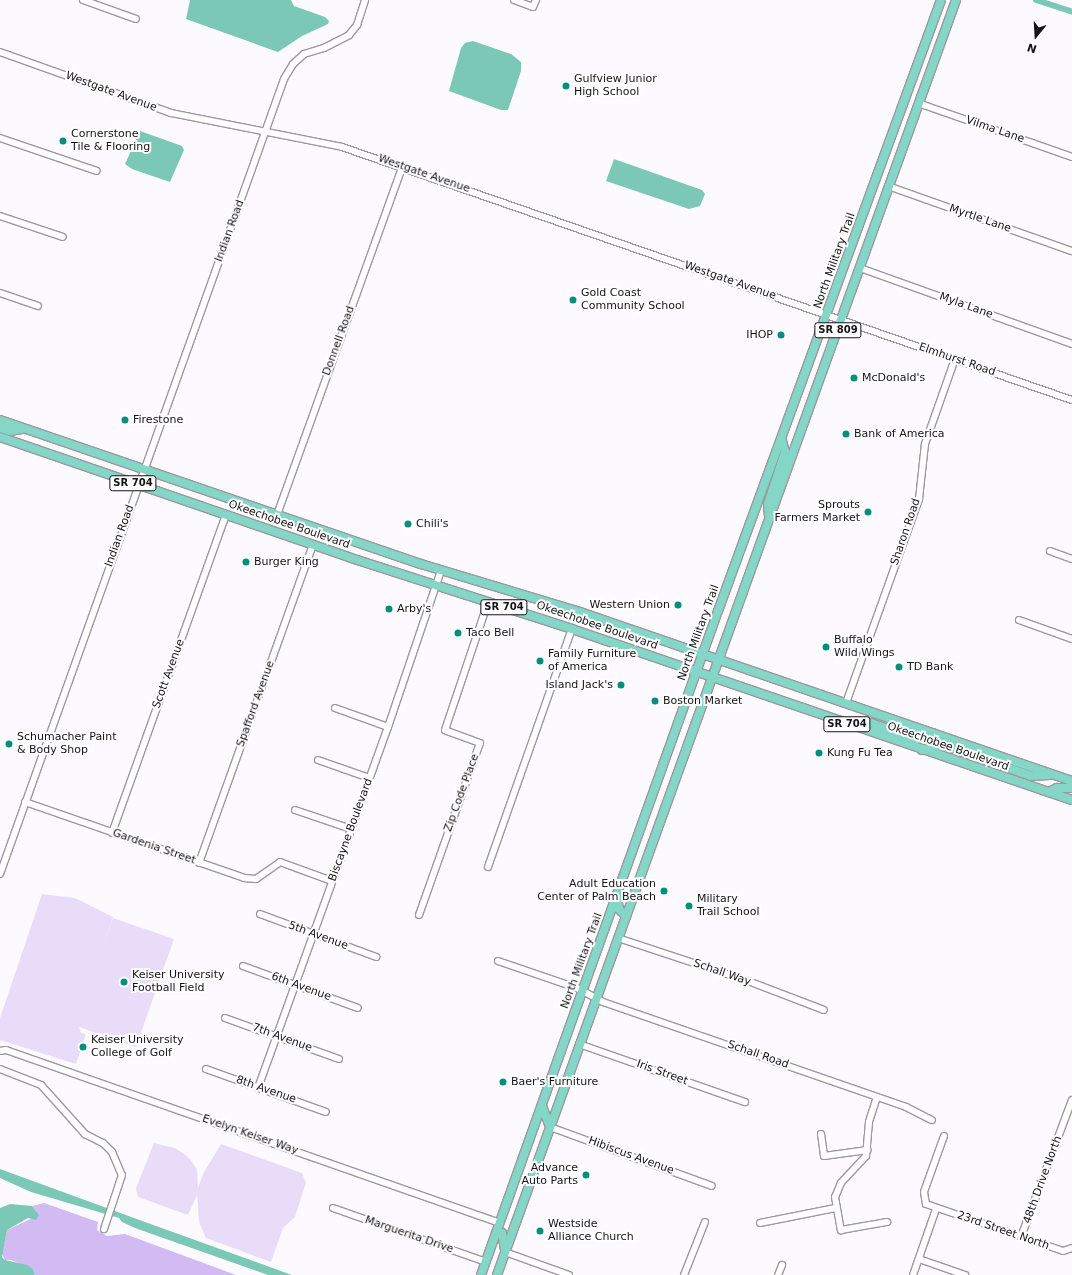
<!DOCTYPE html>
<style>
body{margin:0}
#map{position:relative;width:1072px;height:1275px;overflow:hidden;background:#fcfaff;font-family:"DejaVu Sans",sans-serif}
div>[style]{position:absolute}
.green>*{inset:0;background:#e8dcf9}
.forest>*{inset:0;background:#d2baf2}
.water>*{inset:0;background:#7ac8b5}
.canal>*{height:6px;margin:-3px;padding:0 3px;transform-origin:3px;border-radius:3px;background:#7ac8b5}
.roads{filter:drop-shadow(1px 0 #9c98a0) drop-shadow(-1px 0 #9c98a0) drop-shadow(0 1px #9c98a0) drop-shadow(0 -1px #9c98a0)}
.minor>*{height:6px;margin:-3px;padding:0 3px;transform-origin:3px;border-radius:3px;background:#fff}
.major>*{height:8px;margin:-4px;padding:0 4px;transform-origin:4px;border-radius:4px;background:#84d6c7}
.dots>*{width:11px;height:11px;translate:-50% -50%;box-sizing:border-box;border:2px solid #fff;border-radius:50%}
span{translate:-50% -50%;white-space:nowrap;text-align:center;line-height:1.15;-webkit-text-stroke:4px #fff;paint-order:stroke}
.shield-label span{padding:1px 3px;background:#fff;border:1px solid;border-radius:3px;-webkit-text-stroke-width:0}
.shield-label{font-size:10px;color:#141316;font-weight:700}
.poi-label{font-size:11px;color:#141316}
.left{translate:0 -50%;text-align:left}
.right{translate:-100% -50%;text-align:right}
.street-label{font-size:11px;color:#141316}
.north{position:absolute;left:1016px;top:16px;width:40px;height:40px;-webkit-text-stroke:3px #fff;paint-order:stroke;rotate:198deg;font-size:11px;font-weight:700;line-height:16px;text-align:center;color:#141316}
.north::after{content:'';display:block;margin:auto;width:14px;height:18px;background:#141316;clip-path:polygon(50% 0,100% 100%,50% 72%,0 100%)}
</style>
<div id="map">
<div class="green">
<i style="clip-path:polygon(42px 894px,75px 898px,113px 917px,101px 952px,113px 918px,174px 939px,136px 1047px,79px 1027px,81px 1033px,86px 1034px,76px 1064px,0 1040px,0 1018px)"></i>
<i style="clip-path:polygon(154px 1143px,175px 1148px,188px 1157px,197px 1169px,198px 1188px,203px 1174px,221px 1144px,302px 1173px,306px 1183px,295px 1217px,283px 1228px,271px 1262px,206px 1238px,199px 1222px,197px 1195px,188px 1215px,138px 1197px,136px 1188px)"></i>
</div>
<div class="forest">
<i style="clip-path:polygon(44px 1203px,98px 1222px,97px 1230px,107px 1236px,125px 1234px,236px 1275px,35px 1275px,33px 1269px,11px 1260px,5px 1260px,2px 1254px,7px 1230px,39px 1215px,32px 1206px)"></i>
</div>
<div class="water">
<i style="clip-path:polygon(190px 0,291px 0,294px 6px,325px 17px,329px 21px,328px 24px,302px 36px,278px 52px,186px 19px)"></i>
<i style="clip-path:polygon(473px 41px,511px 54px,521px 62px,521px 71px,508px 110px,501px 110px,449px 91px,461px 48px,465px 43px)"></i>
<i style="clip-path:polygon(140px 131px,182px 146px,184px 150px,170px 182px,132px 169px,125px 164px)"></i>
<i style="clip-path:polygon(614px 159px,702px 190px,705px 194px,700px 206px,689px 209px,606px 181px)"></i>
<i style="clip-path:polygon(0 1169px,145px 1222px,292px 1275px,268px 1275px,135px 1228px,122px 1222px,119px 1218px,31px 1192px,0 1178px)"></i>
<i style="clip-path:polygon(10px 1204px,32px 1206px,39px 1215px,36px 1220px,28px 1218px,7px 1230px,2px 1257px,5px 1260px,27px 1265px,33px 1269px,35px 1275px,0 1275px,0 1208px)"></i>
</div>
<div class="canal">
<i style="left:1036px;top:0;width:38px;rotate:18deg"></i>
</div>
<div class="roads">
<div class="minor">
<i style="left:83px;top:0;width:56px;rotate:19.7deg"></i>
<i style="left:514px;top:0;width:20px;rotate:20deg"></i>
<i style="left:533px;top:7px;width:8px;rotate:-67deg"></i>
<i style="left:0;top:52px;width:182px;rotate:19.6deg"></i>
<i style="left:171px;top:113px;width:174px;rotate:11.2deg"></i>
<i style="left:342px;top:147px;width:773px;rotate:19.12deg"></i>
<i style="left:918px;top:103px;width:163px;rotate:19.3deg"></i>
<i style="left:0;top:138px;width:102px;rotate:18.8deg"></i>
<i style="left:888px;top:186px;width:195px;rotate:19.5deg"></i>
<i style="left:0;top:216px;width:66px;rotate:18.4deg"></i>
<i style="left:860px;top:268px;width:225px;rotate:19.7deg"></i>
<i style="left:0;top:293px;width:40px;rotate:18.9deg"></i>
<i style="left:277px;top:515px;width:370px;rotate:-70.2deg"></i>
<i style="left:1050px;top:551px;width:23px;rotate:20deg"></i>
<i style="left:1019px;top:620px;width:56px;rotate:19.7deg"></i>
<i style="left:846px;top:703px;width:217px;rotate:-70.3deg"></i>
<i style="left:919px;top:499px;width:55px;rotate:-83.8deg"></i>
<i style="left:925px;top:444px;width:90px;rotate:-70.6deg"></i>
<i style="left:335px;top:708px;width:56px;rotate:19.7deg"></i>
<i style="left:318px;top:760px;width:54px;rotate:19.4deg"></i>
<i style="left:25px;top:802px;width:232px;rotate:19.1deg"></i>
<i style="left:244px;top:878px;width:12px;rotate:5deg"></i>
<i style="left:256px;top:879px;width:29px;rotate:-35deg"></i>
<i style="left:280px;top:862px;width:55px;rotate:20.1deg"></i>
<i style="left:295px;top:810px;width:59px;rotate:18.7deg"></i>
<i style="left:112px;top:833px;width:338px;rotate:-70.3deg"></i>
<i style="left:199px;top:863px;width:338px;rotate:-70.3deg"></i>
<i style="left:488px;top:867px;width:252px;rotate:-70.6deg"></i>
<i style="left:0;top:874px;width:844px;rotate:-70.34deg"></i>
<i style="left:284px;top:79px;width:17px;rotate:-59deg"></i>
<i style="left:293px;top:64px;width:15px;rotate:-42deg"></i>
<i style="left:304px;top:54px;width:21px;rotate:-17deg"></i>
<i style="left:324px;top:48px;width:28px;rotate:-27deg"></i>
<i style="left:349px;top:35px;width:13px;rotate:-51deg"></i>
<i style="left:357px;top:25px;width:26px;rotate:-72deg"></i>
<i style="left:260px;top:914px;width:124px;rotate:20.3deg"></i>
<i style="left:419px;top:915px;width:182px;rotate:-70.5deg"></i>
<i style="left:480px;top:743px;width:37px;rotate:-160deg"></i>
<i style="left:445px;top:730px;width:135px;rotate:-71.4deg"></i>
<i style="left:618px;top:938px;width:137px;rotate:18.3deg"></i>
<i style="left:748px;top:981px;width:81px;rotate:20.9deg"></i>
<i style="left:498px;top:961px;width:83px;rotate:18.9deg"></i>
<i style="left:577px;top:988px;width:30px;rotate:28deg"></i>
<i style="left:603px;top:1002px;width:321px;rotate:19.1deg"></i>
<i style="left:906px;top:1107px;width:29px;rotate:27deg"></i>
<i style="left:243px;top:966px;width:122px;rotate:20.1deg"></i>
<i style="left:225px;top:1018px;width:121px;rotate:19.8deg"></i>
<i style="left:579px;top:1044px;width:176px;rotate:19.3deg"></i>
<i style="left:0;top:1051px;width:6px;rotate:-9deg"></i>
<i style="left:6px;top:1050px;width:523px;rotate:19.3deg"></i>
<i style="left:0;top:1069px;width:44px;rotate:21.3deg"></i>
<i style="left:41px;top:1085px;width:66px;rotate:48.1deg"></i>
<i style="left:85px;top:1134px;width:20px;rotate:27deg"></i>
<i style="left:103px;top:1143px;width:13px;rotate:45deg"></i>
<i style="left:112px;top:1152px;width:25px;rotate:67deg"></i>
<i style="left:122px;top:1175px;width:57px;rotate:108.4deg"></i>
<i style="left:206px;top:1069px;width:127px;rotate:19.7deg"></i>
<i style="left:258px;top:1088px;width:384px;rotate:-70.2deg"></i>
<i style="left:388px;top:727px;width:166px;rotate:-71.3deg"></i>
<i style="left:877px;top:1097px;width:26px;rotate:108deg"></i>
<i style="left:869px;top:1122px;width:34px;rotate:95deg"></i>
<i style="left:866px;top:1156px;width:37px;rotate:133deg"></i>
<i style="left:841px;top:1183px;width:15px;rotate:113deg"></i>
<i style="left:835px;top:1197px;width:34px;rotate:80deg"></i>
<i style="left:841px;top:1230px;width:47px;rotate:-9.9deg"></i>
<i style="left:550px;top:1127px;width:172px;rotate:20deg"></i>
<i style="left:821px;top:1134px;width:22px;rotate:82deg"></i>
<i style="left:824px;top:1156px;width:44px;rotate:-7.8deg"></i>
<i style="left:944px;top:1136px;width:59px;rotate:109.7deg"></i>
<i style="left:924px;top:1192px;width:12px;rotate:81deg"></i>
<i style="left:926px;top:1204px;width:145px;rotate:18.9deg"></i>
<i style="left:1063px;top:1251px;width:9px;rotate:-18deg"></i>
<i style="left:333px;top:1208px;width:162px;rotate:19.4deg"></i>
<i style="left:760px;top:1223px;width:77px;rotate:-11.2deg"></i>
<i style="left:1021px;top:1237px;width:146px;rotate:-69.6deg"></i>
<i style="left:505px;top:1252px;width:68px;rotate:19.8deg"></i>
<i style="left:919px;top:1259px;width:49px;rotate:19.2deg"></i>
<i style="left:684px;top:1275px;width:57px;rotate:-68.4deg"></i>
<i style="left:778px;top:1275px;width:11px;rotate:-68deg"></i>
<i style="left:913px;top:1275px;width:70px;rotate:-70.8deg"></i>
</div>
<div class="major">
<i style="left:0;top:420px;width:445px;rotate:18.9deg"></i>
<i style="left:421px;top:564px;width:169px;rotate:16.8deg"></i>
<i style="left:583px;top:613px;width:517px;rotate:18.96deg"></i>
<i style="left:0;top:428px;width:10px;rotate:17deg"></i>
<i style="left:10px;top:431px;width:12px;rotate:-9deg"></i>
<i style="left:0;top:437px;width:371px;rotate:19deg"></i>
<i style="left:351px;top:558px;width:232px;rotate:17.8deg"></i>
<i style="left:572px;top:629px;width:528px;rotate:18.88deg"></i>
<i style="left:769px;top:516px;width:12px;rotate:-95deg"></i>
<i style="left:768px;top:504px;width:55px;rotate:-71.9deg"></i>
<i style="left:785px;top:452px;width:11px;rotate:-105deg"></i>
<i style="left:848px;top:724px;width:23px;rotate:-2deg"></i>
<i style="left:871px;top:723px;width:48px;rotate:19.6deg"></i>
<i style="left:916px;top:739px;width:18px;rotate:-19deg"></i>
<i style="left:922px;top:750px;width:23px;rotate:-13deg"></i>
<i style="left:944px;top:745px;width:92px;rotate:19.6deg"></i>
<i style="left:1031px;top:776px;width:18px;rotate:-3deg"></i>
<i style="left:1049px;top:792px;width:9px;rotate:-27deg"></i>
<i style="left:1057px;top:788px;width:15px"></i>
<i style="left:617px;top:897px;width:12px;rotate:81deg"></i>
<i style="left:619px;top:909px;width:10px;rotate:45deg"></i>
<i style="left:542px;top:1106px;width:22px;rotate:69deg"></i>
<i style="left:497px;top:1231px;width:5px;rotate:22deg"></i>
<i style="left:502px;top:1233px;width:17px;rotate:80deg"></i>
<i style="left:481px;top:1275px;width:705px;rotate:-70.36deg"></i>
<i style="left:718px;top:611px;width:650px;rotate:-69.95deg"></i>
<i style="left:497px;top:1275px;width:1355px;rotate:-70.2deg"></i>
</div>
</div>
<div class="dots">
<i style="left:566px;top:86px;background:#008f7a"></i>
<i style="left:63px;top:141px;background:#008f7a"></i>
<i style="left:573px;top:300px;background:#008f7a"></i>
<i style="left:781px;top:335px;background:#008f7a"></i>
<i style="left:854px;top:378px;background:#008f7a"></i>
<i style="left:125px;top:420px;background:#008f7a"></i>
<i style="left:846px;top:434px;background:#008f7a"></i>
<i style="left:868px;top:512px;background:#008f7a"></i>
<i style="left:408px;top:524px;background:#008f7a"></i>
<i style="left:246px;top:562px;background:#008f7a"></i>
<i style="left:678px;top:605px;background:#008f7a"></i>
<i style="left:389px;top:609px;background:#008f7a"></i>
<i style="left:458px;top:633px;background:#008f7a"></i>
<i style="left:826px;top:647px;background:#008f7a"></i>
<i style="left:540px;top:661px;background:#008f7a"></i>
<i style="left:899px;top:667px;background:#008f7a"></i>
<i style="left:621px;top:685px;background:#008f7a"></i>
<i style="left:655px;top:701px;background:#008f7a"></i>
<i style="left:9px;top:744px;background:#008f7a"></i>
<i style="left:819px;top:753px;background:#008f7a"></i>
<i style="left:664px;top:891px;background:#008f7a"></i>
<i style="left:689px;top:906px;background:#008f7a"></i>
<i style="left:124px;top:982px;background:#008f7a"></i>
<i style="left:83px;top:1047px;background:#008f7a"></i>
<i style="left:503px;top:1082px;background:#008f7a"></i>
<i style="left:586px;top:1175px;background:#008f7a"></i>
<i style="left:540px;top:1231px;background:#008f7a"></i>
</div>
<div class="shield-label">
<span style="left:838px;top:330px">SR 809</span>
<span style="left:133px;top:483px">SR 704</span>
<span style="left:504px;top:607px">SR 704</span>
<span style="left:847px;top:724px">SR 704</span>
</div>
<div class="poi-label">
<span class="left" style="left:574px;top:86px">Gulfview Junior<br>High School</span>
<span class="left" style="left:71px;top:141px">Cornerstone<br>Tile &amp; Flooring</span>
<span class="left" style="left:581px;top:300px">Gold Coast<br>Community School</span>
<span class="right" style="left:773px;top:335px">IHOP</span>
<span class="left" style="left:862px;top:378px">McDonald's</span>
<span class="left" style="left:133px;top:420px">Firestone</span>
<span class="left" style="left:854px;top:434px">Bank of America</span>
<span class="right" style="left:860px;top:512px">Sprouts<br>Farmers Market</span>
<span class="left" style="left:416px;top:524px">Chili's</span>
<span class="left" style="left:254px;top:562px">Burger King</span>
<span class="right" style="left:670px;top:605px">Western Union</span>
<span class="left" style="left:397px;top:609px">Arby's</span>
<span class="left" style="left:466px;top:633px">Taco Bell</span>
<span class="left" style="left:834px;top:647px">Buffalo<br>Wild Wings</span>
<span class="left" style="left:548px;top:661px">Family Furniture<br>of America</span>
<span class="left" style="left:907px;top:667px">TD Bank</span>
<span class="right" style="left:613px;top:685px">Island Jack's</span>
<span class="left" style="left:663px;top:701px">Boston Market</span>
<span class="left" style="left:17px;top:744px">Schumacher Paint<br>&amp; Body Shop</span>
<span class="left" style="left:827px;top:753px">Kung Fu Tea</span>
<span class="right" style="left:656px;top:891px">Adult Education<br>Center of Palm Beach</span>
<span class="left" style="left:697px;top:906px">Military<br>Trail School</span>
<span class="left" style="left:132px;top:982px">Keiser University<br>Football Field</span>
<span class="left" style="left:91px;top:1047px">Keiser University<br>College of Golf</span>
<span class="left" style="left:511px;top:1082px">Baer's Furniture</span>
<span class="right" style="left:578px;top:1175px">Advance<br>Auto Parts</span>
<span class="left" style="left:548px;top:1231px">Westside<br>Alliance Church</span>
</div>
<div class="street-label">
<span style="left:111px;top:92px;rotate:20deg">Westgate Avenue</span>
<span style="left:995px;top:130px;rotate:19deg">Vilma Lane</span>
<span style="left:424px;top:174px;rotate:19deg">Westgate Avenue</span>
<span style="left:980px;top:219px;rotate:19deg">Myrtle Lane</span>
<span style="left:230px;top:231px;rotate:-70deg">Indian Road</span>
<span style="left:835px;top:261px;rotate:-70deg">North Military Trail</span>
<span style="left:730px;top:281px;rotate:19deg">Westgate Avenue</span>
<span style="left:966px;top:306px;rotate:20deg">Myla Lane</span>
<span style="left:339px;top:341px;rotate:-70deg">Donnell Road</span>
<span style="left:957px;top:360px;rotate:19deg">Elmhurst Road</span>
<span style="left:289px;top:525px;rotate:19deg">Okeechobee Boulevard</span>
<span style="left:906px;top:532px;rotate:-71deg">Sharon Road</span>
<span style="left:120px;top:536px;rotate:-70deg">Indian Road</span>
<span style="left:597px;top:626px;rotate:19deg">Okeechobee Boulevard</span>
<span style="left:699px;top:633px;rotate:-70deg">North Military Trail</span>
<span style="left:169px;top:674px;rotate:-70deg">Scott Avenue</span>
<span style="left:256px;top:704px;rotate:-70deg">Spafford Avenue</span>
<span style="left:948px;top:747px;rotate:19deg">Okeechobee Boulevard</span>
<span style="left:462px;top:793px;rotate:-70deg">Zip Code Place</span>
<span style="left:351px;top:830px;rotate:-70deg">Biscayne Boulevard</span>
<span style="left:154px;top:847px;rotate:19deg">Gardenia Street</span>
<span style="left:318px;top:936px;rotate:20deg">5th Avenue</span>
<span style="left:582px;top:961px;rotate:-70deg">North Military Trail</span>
<span style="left:722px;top:973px;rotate:19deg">Schall Way</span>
<span style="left:301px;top:987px;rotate:20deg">6th Avenue</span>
<span style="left:282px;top:1038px;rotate:20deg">7th Avenue</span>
<span style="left:758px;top:1055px;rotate:19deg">Schall Road</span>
<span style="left:662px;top:1073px;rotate:20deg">Iris Street</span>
<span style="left:266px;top:1090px;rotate:19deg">8th Avenue</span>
<span style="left:250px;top:1135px;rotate:19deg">Evelyn Keiser Way</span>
<span style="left:631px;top:1156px;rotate:20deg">Hibiscus Avenue</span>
<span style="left:1043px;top:1180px;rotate:-70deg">48th Drive North</span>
<span style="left:1003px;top:1231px;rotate:19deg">23rd Street North</span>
<span style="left:409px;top:1235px;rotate:19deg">Marguerita Drive</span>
</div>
<div class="north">N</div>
</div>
